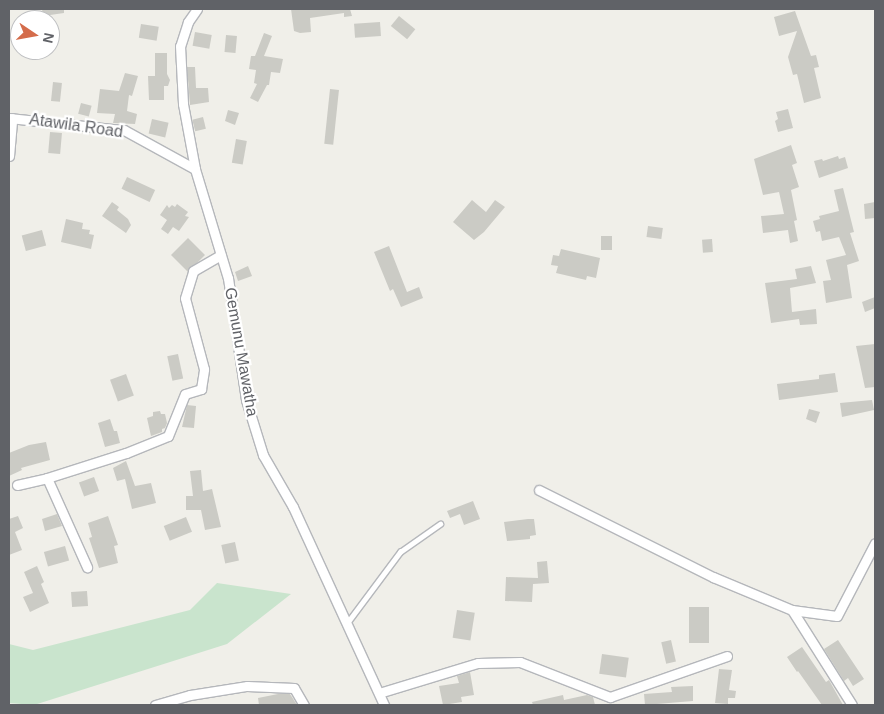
<!DOCTYPE html>
<style>
body{margin:0}
#map{position:relative;width:884px;height:714px;overflow:hidden;background:#f0efe9;font-family:Helvetica,sans-serif}
div>[style]{position:absolute}
.green>*{inset:0;background:#c9e4cd}
.building>*{inset:0;background:#cbcbc5;transform-origin:0 0}
.roads{filter:drop-shadow(1px 0 #b5b7bb) drop-shadow(-1px 0 #b5b7bb) drop-shadow(0 1px #b5b7bb) drop-shadow(0 -1px #b5b7bb)}
.service>*{height:4.5px;margin:-2.25px;padding:0 2.25px;transform-origin:2.25px;border-radius:2.25px;background:#fff}
.minor>*{height:9px;margin:-4.5px;padding:0 4.5px;transform-origin:4.5px;border-radius:4.5px;background:#fff}
span{translate:-50% -50%;white-space:nowrap;text-align:center;line-height:1.15;-webkit-text-stroke:4.5px #fff;paint-order:stroke}
.street-label{font-size:16px;color:#606267}
.frame{position:absolute;inset:0;border:10px solid #606267;pointer-events:none}
.north{position:absolute;left:10px;top:10px;width:50px;height:50px;box-sizing:border-box;background:#fff;border:1px solid #bfc0c2;border-radius:50%;rotate:102deg;font-size:14px;font-weight:700;line-height:20px;text-align:center;color:#606267}
.north::after{content:'';display:block;margin:auto;width:18px;height:22px;background:#d46c4b;clip-path:polygon(50% 0,100% 100%,50% 72%,0 100%)}
</style>
<div id="map">
<div class="green">
<i style="clip-path:polygon(217px 583px,291px 594px,227px 644px,34px 705px,9px 703px,9px 644px,33px 650px,190px 610px)"></i>
</div>
<div class="building">
<i style="clip-path:polygon(42px 9px,64px 9px,64px 13px,43px 16px)"></i>
<i style="clip-path:polygon(291px 9px,344px 9px,344px 11px,344px 9px,350px 9px,352px 16px,344px 17px,344px 13px,310px 18px,311px 32px,300px 33px,294px 31px)"></i>
<i style="clip-path:polygon(795px 11px,811px 56px,816px 55px,819px 67px,814px 68px,821px 98px,804px 103px,797px 74px,793px 75px,788px 57px,797px 31px,779px 36px,774px 17px)"></i>
<i style="left:399px;top:16px;width:21px;height:13px;rotate:39deg"></i>
<i style="left:380px;top:22px;width:14px;height:26px;rotate:86deg"></i>
<i style="left:141px;top:24px;width:18px;height:14px;rotate:9deg"></i>
<i style="left:195px;top:32px;width:17px;height:14px;rotate:10deg"></i>
<i style="clip-path:polygon(264px 33px,272px 36px,264px 56px,283px 59px,280px 73px,271px 72px,269px 85px,267px 85px,258px 102px,250px 98px,257px 84px,254px 83px,256px 70px,249px 69px,251px 56px,255px 56px)"></i>
<i style="left:226px;top:35px;width:11px;height:17px;rotate:5deg"></i>
<i style="clip-path:polygon(155px 53px,167px 53px,167px 74px,170px 80px,168px 86px,164px 86px,164px 100px,149px 100px,148px 76px,155px 76px)"></i>
<i style="clip-path:polygon(187px 67px,195px 67px,196px 88px,208px 88px,209px 102px,190px 105px)"></i>
<i style="clip-path:polygon(125px 73px,138px 76px,132px 96px,129px 95px,127px 111px,137px 114px,135px 124px,113px 123px,115px 114px,97px 113px,100px 89px,119px 91px)"></i>
<i style="left:53px;top:82px;width:9px;height:19px;rotate:6deg"></i>
<i style="left:330px;top:89px;width:9px;height:55px;rotate:6deg"></i>
<i style="left:81px;top:103px;width:11px;height:11px;rotate:15deg"></i>
<i style="clip-path:polygon(788px 109px,793px 128px,778px 132px,775px 121px,778px 119px,776px 112px)"></i>
<i style="clip-path:polygon(228px 110px,239px 113px,235px 125px,225px 121px)"></i>
<i style="left:203px;top:117px;width:12px;height:11px;rotate:76deg"></i>
<i style="left:152px;top:119px;width:17px;height:15px;rotate:13deg"></i>
<i style="left:50px;top:132px;width:12px;height:21px;rotate:5deg"></i>
<i style="left:236px;top:139px;width:11px;height:24px;rotate:10deg"></i>
<i style="clip-path:polygon(791px 145px,797px 163px,792px 165px,799px 187px,791px 190px,797px 220px,794px 221px,798px 241px,790px 243px,788px 230px,763px 233px,761px 216px,784px 214px,779px 192px,763px 195px,754px 159px)"></i>
<i style="clip-path:polygon(838px 156px,839px 159px,845px 157px,848px 168px,819px 178px,814px 161px,822px 159px,823px 161px)"></i>
<i style="left:127px;top:177px;width:31px;height:13px;rotate:25deg"></i>
<i style="clip-path:polygon(843px 188px,854px 232px,850px 233px,859px 261px,847px 265px,852px 298px,826px 303px,823px 281px,831px 280px,826px 260px,846px 255px,839px 237px,822px 241px,820px 231px,816px 232px,813px 221px,820px 219px,819px 216px,839px 211px,834px 190px)"></i>
<i style="clip-path:polygon(472px 200px,486px 212px,495px 200px,505px 207px,484px 232px,474px 240px,453px 222px)"></i>
<i style="clip-path:polygon(112px 202px,119px 207px,117px 210px,128px 219px,131px 225px,126px 233px,102px 216px)"></i>
<i style="clip-path:polygon(875px 202px,875px 218px,865px 219px,864px 204px)"></i>
<i style="clip-path:polygon(177px 204px,188px 212px,185px 216px,189px 217px,179px 231px,173px 227px,168px 234px,161px 229px,167px 220px,160px 215px,167px 205px,169px 208px,172px 205px,175px 207px)"></i>
<i style="clip-path:polygon(66px 219px,83px 223px,82px 229px,90px 230px,89px 234px,94px 235px,91px 249px,61px 242px)"></i>
<i style="left:648px;top:226px;width:15px;height:11px;rotate:8deg"></i>
<i style="left:42px;top:230px;width:16px;height:21px;rotate:75deg"></i>
<i style="left:601px;top:236px;width:11px;height:14px"></i>
<i style="left:188px;top:238px;width:24px;height:24px;rotate:45deg"></i>
<i style="left:712px;top:239px;width:13px;height:10px;rotate:86deg"></i>
<i style="clip-path:polygon(389px 246px,407px 292px,419px 287px,423px 298px,401px 307px,393px 289px,390px 291px,374px 252px)"></i>
<i style="clip-path:polygon(561px 249px,600px 258px,596px 278px,587px 276px,586px 280px,556px 273px,558px 266px,551px 265px,553px 255px,559px 256px)"></i>
<i style="clip-path:polygon(248px 266px,252px 276px,238px 281px,235px 272px)"></i>
<i style="clip-path:polygon(811px 266px,816px 283px,790px 288px,792px 312px,816px 309px,817px 324px,800px 325px,799px 319px,771px 323px,765px 283px,797px 279px,795px 269px)"></i>
<i style="clip-path:polygon(875px 297px,875px 308px,865px 312px,862px 302px)"></i>
<i style="clip-path:polygon(875px 344px,875px 387px,865px 388px,856px 346px)"></i>
<i style="left:178px;top:354px;width:25px;height:11px;rotate:78deg"></i>
<i style="clip-path:polygon(835px 373px,838px 392px,779px 400px,777px 384px,819px 379px,819px 375px)"></i>
<i style="left:126px;top:374px;width:23px;height:17px;rotate:70deg"></i>
<i style="clip-path:polygon(872px 400px,874px 410px,842px 417px,840px 403px)"></i>
<i style="clip-path:polygon(187px 405px,196px 406px,194px 428px,182px 427px)"></i>
<i style="clip-path:polygon(809px 409px,820px 412px,816px 423px,806px 419px)"></i>
<i style="clip-path:polygon(160px 411px,161px 414px,165px 414px,167px 423px,165px 428px,162px 429px,162px 432px,151px 436px,147px 418px,153px 416px,153px 412px)"></i>
<i style="clip-path:polygon(110px 419px,114px 431px,117px 431px,120px 443px,105px 447px,98px 423px)"></i>
<i style="clip-path:polygon(46px 442px,50px 460px,21px 468px,22px 470px,9px 476px,9px 453px,29px 445px)"></i>
<i style="clip-path:polygon(126px 461px,135px 486px,151px 483px,156px 503px,132px 509px,125px 479px,117px 481px,113px 468px)"></i>
<i style="clip-path:polygon(201px 470px,203px 491px,212px 489px,221px 527px,205px 530px,201px 510px,186px 510px,186px 496px,193px 496px,190px 471px)"></i>
<i style="left:94px;top:477px;width:15px;height:16px;rotate:70deg"></i>
<i style="clip-path:polygon(473px 501px,480px 519px,464px 525px,460px 514px,450px 518px,447px 511px)"></i>
<i style="clip-path:polygon(57px 514px,62px 526px,45px 531px,42px 519px)"></i>
<i style="clip-path:polygon(18px 516px,23px 528px,15px 532px,22px 550px,9px 555px,9px 519px)"></i>
<i style="clip-path:polygon(108px 516px,118px 545px,114px 546px,118px 563px,99px 568px,89px 538px,92px 537px,88px 523px)"></i>
<i style="left:186px;top:517px;width:16px;height:24px;rotate:68deg"></i>
<i style="clip-path:polygon(528px 519px,534px 519px,536px 535px,530px 536px,530px 539px,507px 541px,504px 522px)"></i>
<i style="left:235px;top:542px;width:19px;height:14px;rotate:78deg"></i>
<i style="left:65px;top:546px;width:15px;height:22px;rotate:74deg"></i>
<i style="clip-path:polygon(547px 561px,549px 583px,533px 584px,532px 602px,505px 601px,506px 577px,538px 578px,537px 562px)"></i>
<i style="clip-path:polygon(37px 566px,44px 582px,41px 584px,49px 603px,30px 612px,23px 597px,33px 593px,24px 572px)"></i>
<i style="left:87px;top:591px;width:15px;height:16px;rotate:86deg"></i>
<i style="left:689px;top:607px;width:20px;height:36px"></i>
<i style="left:457px;top:610px;width:18px;height:28px;rotate:9deg"></i>
<i style="left:671px;top:640px;width:22px;height:10px;rotate:77deg"></i>
<i style="clip-path:polygon(838px 640px,864px 679px,853px 686px,848px 678px,844px 681px,824px 649px)"></i>
<i style="clip-path:polygon(802px 647px,826px 682px,829px 680px,843px 705px,822px 705px,798px 671px,797px 672px,787px 657px)"></i>
<i style="left:602px;top:654px;width:27px;height:20px;rotate:8deg"></i>
<i style="clip-path:polygon(719px 669px,732px 670px,729px 690px,736px 691px,735px 698px,728px 698px,728px 704px,715px 703px)"></i>
<i style="clip-path:polygon(470px 672px,474px 695px,461px 697px,462px 702px,443px 705px,439px 686px,459px 683px,457px 676px)"></i>
<i style="clip-path:polygon(693px 686px,693px 701px,645px 705px,644px 694px,672px 692px,671px 687px)"></i>
<i style="clip-path:polygon(278px 694px,290px 694px,297px 705px,259px 705px,258px 698px)"></i>
<i style="clip-path:polygon(563px 695px,564px 700px,587px 695px,593px 697px,595px 705px,533px 705px,532px 702px)"></i>
</div>
<div class="roads">
<div class="service">
<i style="left:347px;top:623px;width:89px;rotate:-53.3deg"></i>
<i style="left:400px;top:552px;width:49px;rotate:-35deg"></i>
</div>
<div class="minor">
<i style="left:197px;top:9px;width:16px;rotate:125deg"></i>
<i style="left:188px;top:22px;width:25px;rotate:108deg"></i>
<i style="left:180px;top:46px;width:58px;rotate:87deg"></i>
<i style="left:183px;top:104px;width:66px;rotate:79.5deg"></i>
<i style="left:195px;top:169px;width:114px;rotate:73.2deg"></i>
<i style="left:228px;top:278px;width:123px;rotate:81.6deg"></i>
<i style="left:246px;top:400px;width:58px;rotate:72.8deg"></i>
<i style="left:263px;top:455px;width:60px;rotate:60deg"></i>
<i style="left:293px;top:507px;width:218px;rotate:65.3deg"></i>
<i style="left:9px;top:118px;width:116px;rotate:6deg"></i>
<i style="left:124px;top:130px;width:81px;rotate:28.8deg"></i>
<i style="left:9px;top:156px;width:38px;rotate:-85deg"></i>
<i style="left:47px;top:478px;width:98px;rotate:65.8deg"></i>
<i style="left:17px;top:485px;width:31px;rotate:-13deg"></i>
<i style="left:47px;top:478px;width:83px;rotate:-17.6deg"></i>
<i style="left:126px;top:453px;width:45px;rotate:-22deg"></i>
<i style="left:168px;top:436px;width:45px;rotate:-68deg"></i>
<i style="left:185px;top:394px;width:17px;rotate:-17deg"></i>
<i style="left:201px;top:389px;width:20px;rotate:-81deg"></i>
<i style="left:204px;top:369px;width:73px;rotate:-105deg"></i>
<i style="left:185px;top:298px;width:28px;rotate:-73deg"></i>
<i style="left:193px;top:271px;width:32px;rotate:-30deg"></i>
<i style="left:539px;top:490px;width:195px;rotate:26.6deg"></i>
<i style="left:713px;top:577px;width:86px;rotate:22.7deg"></i>
<i style="left:792px;top:610px;width:112px;rotate:57.7deg"></i>
<i style="left:792px;top:610px;width:45px;rotate:7.6deg"></i>
<i style="left:837px;top:616px;width:82px;rotate:-62.5deg"></i>
<i style="left:379px;top:693px;width:103px;rotate:-16.9deg"></i>
<i style="left:478px;top:663px;width:42px;rotate:-1.4deg"></i>
<i style="left:520px;top:662px;width:97px;rotate:21.3deg"></i>
<i style="left:610px;top:697px;width:124px;rotate:-19.3deg"></i>
<i style="left:155px;top:705px;width:36px;rotate:-16deg"></i>
<i style="left:190px;top:695px;width:58px;rotate:-9deg"></i>
<i style="left:247px;top:686px;width:47px;rotate:2.4deg"></i>
<i style="left:294px;top:688px;width:20px;rotate:60deg"></i>
</div>
</div>
<div class="street-label">
<span style="left:76px;top:126px;rotate:8deg">Atawila Road</span>
<span style="left:241px;top:352px;rotate:80deg">Gemunu Mawatha</span>
</div>
<div class="frame"></div>
<div class="north">N</div>
</div>
